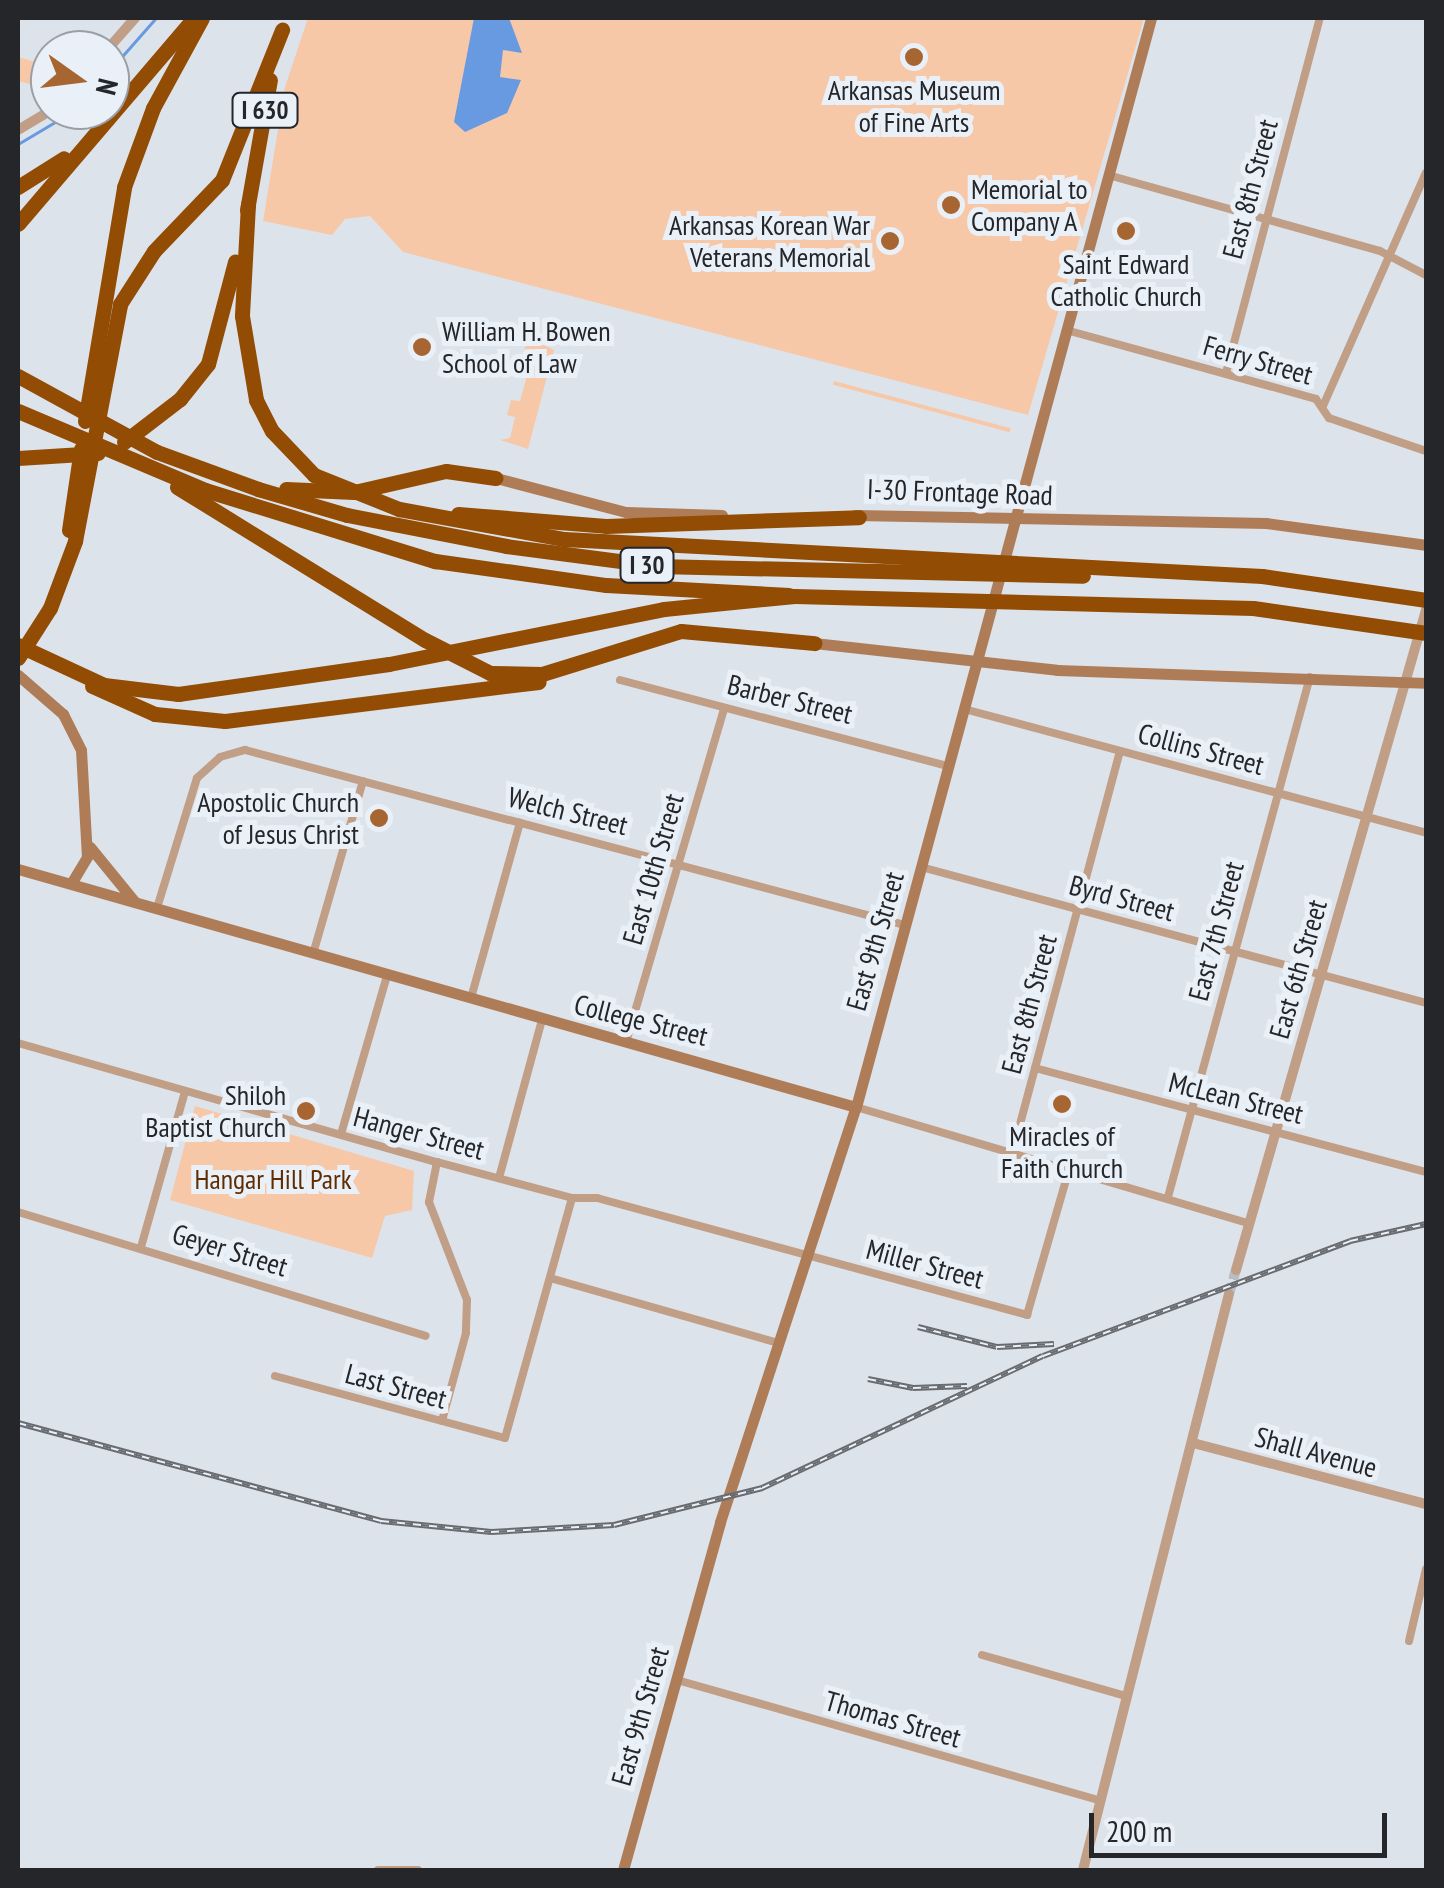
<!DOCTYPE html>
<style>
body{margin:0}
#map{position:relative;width:1444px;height:1888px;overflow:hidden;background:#dde3eb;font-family:"PT Sans Narrow",sans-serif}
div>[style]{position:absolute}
.green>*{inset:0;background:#f7c8a8;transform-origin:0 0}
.water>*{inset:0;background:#689ae1}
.stream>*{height:2.5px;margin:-1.25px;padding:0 1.25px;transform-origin:1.25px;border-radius:1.25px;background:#689ae1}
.tertiary-tunnel>*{height:10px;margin-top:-5px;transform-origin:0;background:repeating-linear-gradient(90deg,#b8bdc4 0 10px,transparent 0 15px)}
.minor>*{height:8px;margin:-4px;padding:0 4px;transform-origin:4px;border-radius:4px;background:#c19e86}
.tertiary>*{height:10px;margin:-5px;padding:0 5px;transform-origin:5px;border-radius:5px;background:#c19e86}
.secondary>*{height:11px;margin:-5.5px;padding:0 5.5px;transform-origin:5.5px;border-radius:5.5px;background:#af7c58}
.motorway>*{height:15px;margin:-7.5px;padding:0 7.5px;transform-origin:7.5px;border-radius:7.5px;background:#934c04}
.rail>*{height:6px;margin-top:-3px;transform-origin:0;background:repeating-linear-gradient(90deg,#eaf0f8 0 8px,#686c71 0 16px);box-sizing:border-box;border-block:2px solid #686c71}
.dots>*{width:28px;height:28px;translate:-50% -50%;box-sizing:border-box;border:5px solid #eaf0f8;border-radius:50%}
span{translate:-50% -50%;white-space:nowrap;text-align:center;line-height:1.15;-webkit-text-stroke:10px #eaf0f8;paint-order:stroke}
.shield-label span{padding:2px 8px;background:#eaf0f8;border:2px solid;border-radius:8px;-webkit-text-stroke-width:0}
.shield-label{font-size:25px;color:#242629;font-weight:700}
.poi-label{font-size:28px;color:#242629}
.left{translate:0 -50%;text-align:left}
.right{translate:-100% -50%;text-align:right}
.street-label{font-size:28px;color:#242629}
.park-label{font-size:28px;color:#5f2d00}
.frame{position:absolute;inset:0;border:20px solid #242629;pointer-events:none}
.north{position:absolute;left:30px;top:30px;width:100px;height:100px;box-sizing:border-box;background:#eaf0f8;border:2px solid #9b9fa5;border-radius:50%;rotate:104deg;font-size:28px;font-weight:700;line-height:40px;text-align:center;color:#242629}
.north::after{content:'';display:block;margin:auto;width:35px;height:45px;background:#a76532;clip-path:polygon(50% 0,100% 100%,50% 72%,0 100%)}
.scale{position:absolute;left:1089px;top:1813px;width:298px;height:45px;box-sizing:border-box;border:5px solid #242629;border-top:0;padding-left:12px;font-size:30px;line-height:35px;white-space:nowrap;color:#242629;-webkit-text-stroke:8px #eaf0f8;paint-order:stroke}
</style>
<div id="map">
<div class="green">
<i style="clip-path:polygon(308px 18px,1144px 18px,1028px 415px,403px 252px,370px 216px,345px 219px,332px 235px,263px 221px,285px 87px)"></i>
<i style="clip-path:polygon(18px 57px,50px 66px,44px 88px,18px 81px)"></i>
<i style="clip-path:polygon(534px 340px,554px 350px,528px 449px,500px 440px,510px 438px,515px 417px,507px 415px,511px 400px,520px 401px,533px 354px,524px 348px)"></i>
<i style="left:834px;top:381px;width:183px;height:4px;rotate:15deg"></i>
<i style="clip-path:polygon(195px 1106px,414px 1171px,412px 1210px,385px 1216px,372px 1258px,170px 1200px)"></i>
</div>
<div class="water">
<i style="clip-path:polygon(474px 18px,509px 18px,522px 53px,503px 50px,500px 77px,521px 80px,507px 113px,465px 132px,454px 122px)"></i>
</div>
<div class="stream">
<i style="left:110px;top:70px;width:69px;rotate:-48.5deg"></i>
<i style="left:18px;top:144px;width:66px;rotate:-30.8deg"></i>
</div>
<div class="tertiary-tunnel">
<i style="left:1229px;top:1294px;width:25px;rotate:-74deg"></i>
</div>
<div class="minor">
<i style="left:1108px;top:175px;width:282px;rotate:15.6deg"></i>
<i style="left:1380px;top:251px;width:52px;rotate:27.6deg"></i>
<i style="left:1066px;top:330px;width:259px;rotate:15.4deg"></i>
<i style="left:1316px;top:399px;width:23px;rotate:56deg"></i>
<i style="left:1329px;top:418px;width:102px;rotate:18.8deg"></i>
<i style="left:1226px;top:373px;width:367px;rotate:-75.2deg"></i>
<i style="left:1323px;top:406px;width:255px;rotate:-66.2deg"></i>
<i style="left:620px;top:680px;width:339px;rotate:14.7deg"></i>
<i style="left:964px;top:709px;width:478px;rotate:15deg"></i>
<i style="left:921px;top:867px;width:523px;rotate:15.07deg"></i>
<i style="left:157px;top:908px;width:136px;rotate:-72.9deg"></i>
<i style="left:197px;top:778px;width:31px;rotate:-42deg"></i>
<i style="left:220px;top:757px;width:26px;rotate:-16deg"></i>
<i style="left:245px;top:750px;width:683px;rotate:14.85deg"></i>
<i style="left:313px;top:954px;width:180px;rotate:-73.9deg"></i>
<i style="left:471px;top:998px;width:182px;rotate:-74.4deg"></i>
<i style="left:626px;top:1042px;width:348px;rotate:-73.6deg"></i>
<i style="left:18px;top:1043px;width:436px;rotate:15.9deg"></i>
<i style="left:437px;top:1162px;width:140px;rotate:14.9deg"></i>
<i style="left:572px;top:1198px;width:25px"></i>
<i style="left:597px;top:1198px;width:446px;rotate:15.2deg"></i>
<i style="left:1027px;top:1315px;width:148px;rotate:-73.9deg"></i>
<i style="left:1035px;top:1068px;width:405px;rotate:14.9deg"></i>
<i style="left:856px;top:1107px;width:411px;rotate:16.5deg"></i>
<i style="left:341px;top:1134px;width:165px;rotate:-73.8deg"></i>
<i style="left:1012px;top:1154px;width:417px;rotate:-75deg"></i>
<i style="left:437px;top:1162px;width:41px;rotate:101.3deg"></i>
<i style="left:429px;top:1202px;width:105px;rotate:68.8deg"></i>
<i style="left:467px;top:1300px;width:33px;rotate:92deg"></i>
<i style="left:466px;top:1333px;width:91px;rotate:105.3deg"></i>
<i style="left:499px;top:1178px;width:164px;rotate:-74.8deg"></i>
<i style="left:1168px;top:1197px;width:539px;rotate:-74.73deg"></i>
<i style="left:18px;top:1212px;width:426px;rotate:16.9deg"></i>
<i style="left:141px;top:1247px;width:162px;rotate:-74.2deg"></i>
<i style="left:550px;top:1278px;width:237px;rotate:15.9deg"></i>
<i style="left:275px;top:1376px;width:238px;rotate:15.1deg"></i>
<i style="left:505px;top:1438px;width:249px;rotate:-74.4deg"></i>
<i style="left:1409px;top:1641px;width:74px;rotate:-76.7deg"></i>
<i style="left:982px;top:1655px;width:150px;rotate:15.9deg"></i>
<i style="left:677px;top:1680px;width:438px;rotate:15.9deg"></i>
<i style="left:378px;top:1870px;width:40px"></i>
</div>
<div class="tertiary">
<i style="left:107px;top:50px;width:43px;rotate:-48.8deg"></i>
<i style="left:18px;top:130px;width:39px;rotate:-31deg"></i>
<i style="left:1236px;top:1270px;width:687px;rotate:-73.94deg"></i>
<i style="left:1193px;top:1443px;width:241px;rotate:14.7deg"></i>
<i style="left:1083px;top:1870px;width:594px;rotate:-75.78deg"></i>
</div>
<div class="secondary">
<i style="left:496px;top:478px;width:134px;rotate:14.7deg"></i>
<i style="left:626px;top:512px;width:96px;rotate:1.8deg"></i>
<i style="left:855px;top:515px;width:411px;rotate:1.1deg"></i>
<i style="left:1266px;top:523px;width:162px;rotate:7.8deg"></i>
<i style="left:814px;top:643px;width:244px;rotate:6.3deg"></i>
<i style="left:1057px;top:670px;width:369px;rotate:2deg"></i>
<i style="left:18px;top:675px;width:60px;rotate:40.9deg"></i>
<i style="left:63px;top:714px;width:40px;rotate:63.4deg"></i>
<i style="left:81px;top:750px;width:107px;rotate:86.8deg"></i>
<i style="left:87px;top:857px;width:31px;rotate:121deg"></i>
<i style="left:90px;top:847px;width:70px;rotate:50.8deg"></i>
<i style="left:18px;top:869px;width:871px;rotate:15.86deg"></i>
<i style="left:623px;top:1870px;width:361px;rotate:-74.4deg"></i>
<i style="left:720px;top:1522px;width:437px;rotate:-71.9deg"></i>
<i style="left:856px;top:1107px;width:1128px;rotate:-74.84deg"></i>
</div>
<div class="motorway">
<i style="left:18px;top:187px;width:54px;rotate:-32.2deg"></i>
<i style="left:248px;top:204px;width:112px;rotate:93.1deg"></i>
<i style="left:242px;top:316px;width:85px;rotate:80.5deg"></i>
<i style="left:256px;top:400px;width:35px;rotate:63deg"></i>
<i style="left:272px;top:431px;width:61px;rotate:46.3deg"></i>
<i style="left:314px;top:475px;width:92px;rotate:21.8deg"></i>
<i style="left:399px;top:509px;width:168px;rotate:10.3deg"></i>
<i style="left:564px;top:539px;width:699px;rotate:3.03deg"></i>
<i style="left:1262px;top:576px;width:166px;rotate:8.3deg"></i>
<i style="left:247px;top:210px;width:132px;rotate:-80deg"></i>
<i style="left:18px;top:224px;width:271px;rotate:-49.5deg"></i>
<i style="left:18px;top:376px;width:158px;rotate:28.7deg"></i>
<i style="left:157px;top:452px;width:108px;rotate:20.1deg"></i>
<i style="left:258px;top:489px;width:93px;rotate:16.3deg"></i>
<i style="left:347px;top:515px;width:162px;rotate:11deg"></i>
<i style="left:506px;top:546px;width:152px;rotate:7.5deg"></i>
<i style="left:657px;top:566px;width:426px;rotate:1.3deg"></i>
<i style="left:18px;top:411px;width:203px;rotate:22.9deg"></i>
<i style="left:205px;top:490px;width:241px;rotate:17.2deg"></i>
<i style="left:435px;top:561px;width:173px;rotate:8deg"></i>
<i style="left:606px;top:585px;width:183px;rotate:3.1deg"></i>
<i style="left:85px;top:421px;width:237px;rotate:-80.5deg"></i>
<i style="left:124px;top:187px;width:84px;rotate:-69.8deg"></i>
<i style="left:153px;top:108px;width:102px;rotate:-61.4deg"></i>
<i style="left:124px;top:442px;width:71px;rotate:-37.5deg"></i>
<i style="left:180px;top:399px;width:45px;rotate:-51.3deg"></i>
<i style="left:208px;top:364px;width:106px;rotate:-75.2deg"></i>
<i style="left:18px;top:458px;width:80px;rotate:-3.6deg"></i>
<i style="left:177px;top:487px;width:291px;rotate:31.7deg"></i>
<i style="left:425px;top:640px;width:73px;rotate:26.9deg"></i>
<i style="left:490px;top:673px;width:52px;rotate:1.1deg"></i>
<i style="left:542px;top:674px;width:145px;rotate:-17.2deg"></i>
<i style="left:681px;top:631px;width:134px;rotate:5.2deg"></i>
<i style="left:286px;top:489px;width:68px;rotate:2.5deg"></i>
<i style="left:354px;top:492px;width:94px;rotate:-12.9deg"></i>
<i style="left:446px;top:471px;width:50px;rotate:8deg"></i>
<i style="left:458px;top:514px;width:148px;rotate:4.6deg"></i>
<i style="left:606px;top:526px;width:253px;rotate:-2deg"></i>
<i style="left:69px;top:530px;width:82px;rotate:-81.6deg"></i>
<i style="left:18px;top:645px;width:95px;rotate:24.9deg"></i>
<i style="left:104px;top:685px;width:75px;rotate:6.9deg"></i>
<i style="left:178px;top:694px;width:213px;rotate:-8.1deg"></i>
<i style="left:389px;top:664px;width:280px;rotate:-11.3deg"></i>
<i style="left:664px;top:609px;width:131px;rotate:-5.7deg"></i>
<i style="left:794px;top:596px;width:459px;rotate:1.5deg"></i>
<i style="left:1253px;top:608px;width:175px;rotate:8.2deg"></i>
<i style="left:18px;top:658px;width:59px;rotate:-57.4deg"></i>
<i style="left:50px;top:608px;width:72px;rotate:-69.5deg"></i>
<i style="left:75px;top:541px;width:241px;rotate:-79.2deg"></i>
<i style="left:120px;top:304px;width:63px;rotate:-57.3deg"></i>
<i style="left:154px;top:251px;width:98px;rotate:-46.2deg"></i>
<i style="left:222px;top:180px;width:162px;rotate:-68.2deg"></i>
<i style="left:92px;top:686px;width:69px;rotate:24deg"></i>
<i style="left:155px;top:714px;width:70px;rotate:5.7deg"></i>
<i style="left:225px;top:721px;width:316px;rotate:-7.1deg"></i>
</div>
<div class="rail">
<i style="left:918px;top:1327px;width:81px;rotate:14.2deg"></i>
<i style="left:997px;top:1347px;width:57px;rotate:-3deg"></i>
<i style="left:868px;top:1379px;width:46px;rotate:11.3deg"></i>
<i style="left:913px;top:1388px;width:54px;rotate:-2.1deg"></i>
<i style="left:18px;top:1423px;width:376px;rotate:15.1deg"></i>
<i style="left:381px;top:1521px;width:111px;rotate:5.7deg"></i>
<i style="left:491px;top:1532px;width:123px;rotate:-3.3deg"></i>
<i style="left:614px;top:1525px;width:153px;rotate:-14deg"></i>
<i style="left:762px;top:1488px;width:310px;rotate:-25.2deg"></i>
<i style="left:1043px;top:1356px;width:328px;rotate:-20.5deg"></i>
<i style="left:1350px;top:1241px;width:78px;rotate:-12.6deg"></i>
</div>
<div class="dots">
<i style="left:914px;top:57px;background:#a76532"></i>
<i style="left:951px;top:205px;background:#a76532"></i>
<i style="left:1126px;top:231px;background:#a76532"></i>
<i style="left:890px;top:241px;background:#a76532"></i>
<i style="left:422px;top:347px;background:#a76532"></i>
<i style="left:379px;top:818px;background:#a76532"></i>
<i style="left:1062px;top:1104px;background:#a76532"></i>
<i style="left:306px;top:1111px;background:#a76532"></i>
</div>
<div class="shield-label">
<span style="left:265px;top:110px">I 630</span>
<span style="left:647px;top:565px">I 30</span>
</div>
<div class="poi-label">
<span style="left:914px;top:106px">Arkansas Museum<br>of Fine Arts</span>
<span class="left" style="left:971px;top:205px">Memorial to<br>Company A</span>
<span class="right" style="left:870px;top:241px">Arkansas Korean War<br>Veterans Memorial</span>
<span style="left:1126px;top:280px">Saint Edward<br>Catholic Church</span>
<span class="left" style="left:442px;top:347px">William H. Bowen<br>School of Law</span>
<span class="right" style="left:359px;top:818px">Apostolic Church<br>of Jesus Christ</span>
<span class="right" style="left:286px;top:1111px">Shiloh<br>Baptist Church</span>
<span style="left:1062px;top:1152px">Miracles of<br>Faith Church</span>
</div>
<div class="street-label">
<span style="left:1250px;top:189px;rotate:-75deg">East 8th Street</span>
<span style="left:1258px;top:360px;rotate:16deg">Ferry Street</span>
<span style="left:960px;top:492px;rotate:2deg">I-30 Frontage Road</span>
<span style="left:790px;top:699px;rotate:14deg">Barber Street</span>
<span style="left:1201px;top:749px;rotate:15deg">Collins Street</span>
<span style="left:568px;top:811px;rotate:14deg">Welch Street</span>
<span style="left:653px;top:869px;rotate:-74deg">East 10th Street</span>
<span style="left:1122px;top:898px;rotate:15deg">Byrd Street</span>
<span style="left:1216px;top:931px;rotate:-75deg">East 7th Street</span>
<span style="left:875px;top:941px;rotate:-74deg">East 9th Street</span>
<span style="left:1298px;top:969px;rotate:-74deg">East 6th Street</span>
<span style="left:1029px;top:1004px;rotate:-75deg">East 8th Street</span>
<span style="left:641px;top:1020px;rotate:14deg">College Street</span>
<span style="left:1236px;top:1098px;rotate:14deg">McLean Street</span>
<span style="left:419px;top:1133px;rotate:15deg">Hanger Street</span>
<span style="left:230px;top:1250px;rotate:17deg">Geyer Street</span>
<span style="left:925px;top:1264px;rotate:15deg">Miller Street</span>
<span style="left:396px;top:1386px;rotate:15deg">Last Street</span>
<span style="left:1316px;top:1452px;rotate:15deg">Shall Avenue</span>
<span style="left:640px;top:1716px;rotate:-74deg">East 9th Street</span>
<span style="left:893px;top:1719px;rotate:16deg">Thomas Street</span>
</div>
<div class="park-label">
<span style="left:273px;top:1179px">Hangar Hill Park</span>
</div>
<div class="frame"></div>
<div class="north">N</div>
<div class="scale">200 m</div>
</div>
